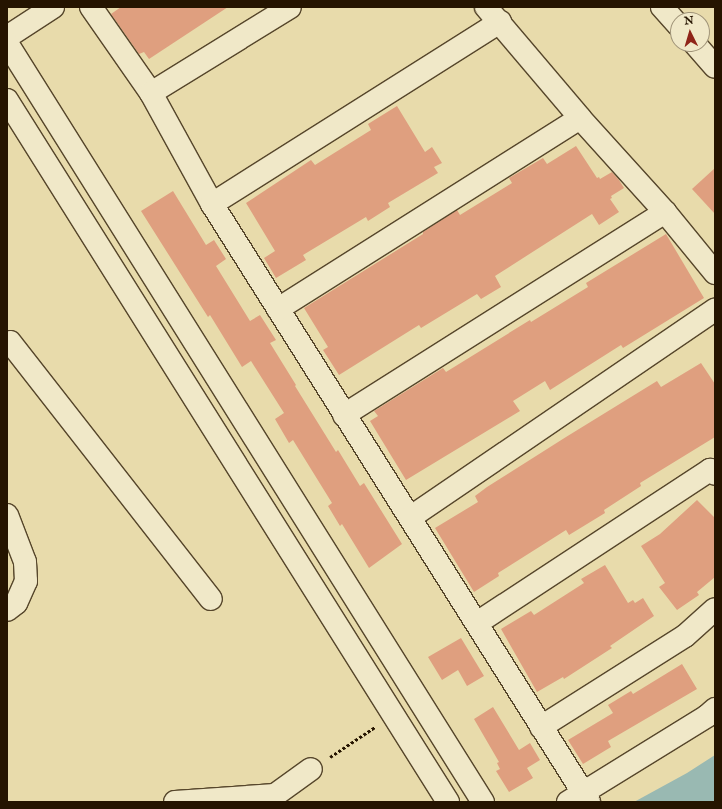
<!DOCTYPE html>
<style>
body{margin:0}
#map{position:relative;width:722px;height:809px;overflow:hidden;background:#e8dbab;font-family:"IM FELL English",serif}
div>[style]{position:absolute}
.water>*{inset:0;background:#99b9b2}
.building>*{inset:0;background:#df9f7f}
.path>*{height:2.5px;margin-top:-1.25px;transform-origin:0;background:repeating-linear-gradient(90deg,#251400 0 3px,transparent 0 5px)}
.roads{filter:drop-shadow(1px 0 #56462b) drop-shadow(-1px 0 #56462b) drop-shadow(0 1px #56462b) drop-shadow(0 -1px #56462b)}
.minor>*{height:22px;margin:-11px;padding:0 11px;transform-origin:11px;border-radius:11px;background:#f0e8c8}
span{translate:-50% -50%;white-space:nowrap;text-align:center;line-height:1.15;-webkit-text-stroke:3.5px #f0e8c8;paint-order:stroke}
.frame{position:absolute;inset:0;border:8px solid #251400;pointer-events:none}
.north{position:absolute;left:670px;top:12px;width:40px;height:40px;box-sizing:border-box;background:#f0e8c8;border:1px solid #9f9378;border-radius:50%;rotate:355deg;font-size:11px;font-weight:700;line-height:16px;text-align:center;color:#251400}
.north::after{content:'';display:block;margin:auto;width:14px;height:18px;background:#8f2418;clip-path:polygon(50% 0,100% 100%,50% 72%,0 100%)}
</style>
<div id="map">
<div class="water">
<i style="clip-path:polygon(715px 755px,715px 802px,634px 802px,687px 773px)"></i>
</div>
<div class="building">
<i style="clip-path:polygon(121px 7px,228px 7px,149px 59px,144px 52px,139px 54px,111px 14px)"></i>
<i style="clip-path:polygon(397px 106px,425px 152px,432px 147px,442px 163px,434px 167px,438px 173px,388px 203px,390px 207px,368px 221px,366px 217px,303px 255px,306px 260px,276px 278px,264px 258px,275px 251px,246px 203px,311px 160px,315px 165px,371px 130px,368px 124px)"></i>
<i style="clip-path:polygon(576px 146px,597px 178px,599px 177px,600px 179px,612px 172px,619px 180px,624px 188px,611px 196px,612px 198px,610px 199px,619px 212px,599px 225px,592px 214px,495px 276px,501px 287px,481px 299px,477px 294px,421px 328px,419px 325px,339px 375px,323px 350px,328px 347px,304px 308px,423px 234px,423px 232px,457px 210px,460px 215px,512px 183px,509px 178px,543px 158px,547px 164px)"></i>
<i style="clip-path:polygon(715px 168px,715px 214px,692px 189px)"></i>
<i style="clip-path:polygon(173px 191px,206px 245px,214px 240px,226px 259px,216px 266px,250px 321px,260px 315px,276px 340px,270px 343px,296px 385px,295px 386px,336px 452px,338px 450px,360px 486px,364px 483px,402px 544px,369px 568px,342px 524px,340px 526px,328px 506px,332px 503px,293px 440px,289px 443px,275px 419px,284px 413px,251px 361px,242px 367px,210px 315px,208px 317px,141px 211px)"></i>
<i style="clip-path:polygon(666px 234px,704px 298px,623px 348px,621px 345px,550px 390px,545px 381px,513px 401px,520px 411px,406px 480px,370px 421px,378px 416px,374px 411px,443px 368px,446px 372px,530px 320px,531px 322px,588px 287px,586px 283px)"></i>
<i style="clip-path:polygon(701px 363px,715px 384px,715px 437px,640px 483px,641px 486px,604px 510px,605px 513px,569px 535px,566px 530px,498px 573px,499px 576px,474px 592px,435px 528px,478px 502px,475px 496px,487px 487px,566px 437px,657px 381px,661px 387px)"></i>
<i style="clip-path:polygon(697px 500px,715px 518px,715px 577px,697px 592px,699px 595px,677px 610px,659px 587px,665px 583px,641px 546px,660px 534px)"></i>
<i style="clip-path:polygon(605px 565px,628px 603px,633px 600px,635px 603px,643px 598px,654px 616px,610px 646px,612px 648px,564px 679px,563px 677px,537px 692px,501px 629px,531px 611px,534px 615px,584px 583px,581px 579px)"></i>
<i style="clip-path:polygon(461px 638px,484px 676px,467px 686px,458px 670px,442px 680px,428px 657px)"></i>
<i style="clip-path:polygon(682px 664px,697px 689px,608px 741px,611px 747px,583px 764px,568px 740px,613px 713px,608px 705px,631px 691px,633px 694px)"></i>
<i style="clip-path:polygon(493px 707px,519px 750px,530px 743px,540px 760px,527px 768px,533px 778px,509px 792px,496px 771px,500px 769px,497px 763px,499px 762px,474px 719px)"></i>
</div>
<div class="path">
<i style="left:330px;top:757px;width:54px;rotate:-33.7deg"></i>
</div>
<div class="roads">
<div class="minor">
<i style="left:91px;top:7px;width:105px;rotate:55.1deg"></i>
<i style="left:151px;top:93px;width:127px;rotate:61.2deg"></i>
<i style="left:212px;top:204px;width:707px;rotate:57.77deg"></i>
<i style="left:486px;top:7px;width:145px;rotate:49.7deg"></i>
<i style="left:580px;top:118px;width:127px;rotate:47.9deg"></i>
<i style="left:665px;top:212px;width:79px;rotate:50.7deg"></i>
<i style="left:662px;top:7px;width:24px;rotate:48deg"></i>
<i style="left:7px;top:37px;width:55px;rotate:-33.1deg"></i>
<i style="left:7px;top:43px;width:896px;rotate:57.91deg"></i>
<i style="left:695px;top:44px;width:30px;rotate:49deg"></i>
<i style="left:151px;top:93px;width:163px;rotate:-31.7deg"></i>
<i style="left:7px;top:100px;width:829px;rotate:57.86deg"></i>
<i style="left:212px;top:204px;width:341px;rotate:-32.3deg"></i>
<i style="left:278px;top:309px;width:357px;rotate:-32.3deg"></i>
<i style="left:10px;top:342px;width:326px;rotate:52deg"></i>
<i style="left:344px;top:415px;width:380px;rotate:-32.3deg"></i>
<i style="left:7px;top:515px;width:50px;rotate:69deg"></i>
<i style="left:25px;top:562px;width:19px;rotate:87deg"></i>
<i style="left:26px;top:581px;width:24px;rotate:114deg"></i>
<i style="left:16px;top:603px;width:11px;rotate:142deg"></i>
<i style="left:411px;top:517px;width:368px;rotate:-34.3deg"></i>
<i style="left:477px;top:623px;width:279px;rotate:-33.3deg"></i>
<i style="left:710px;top:470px;width:6px;rotate:39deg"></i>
<i style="left:541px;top:727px;width:170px;rotate:-32.3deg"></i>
<i style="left:685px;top:636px;width:40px;rotate:-42deg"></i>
<i style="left:175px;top:802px;width:100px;rotate:-4deg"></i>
<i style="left:275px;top:795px;width:44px;rotate:-35.8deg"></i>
<i style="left:568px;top:802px;width:163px;rotate:-31.7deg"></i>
<i style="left:707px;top:716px;width:11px;rotate:-41deg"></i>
</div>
</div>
<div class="frame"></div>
<div class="north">N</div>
</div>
